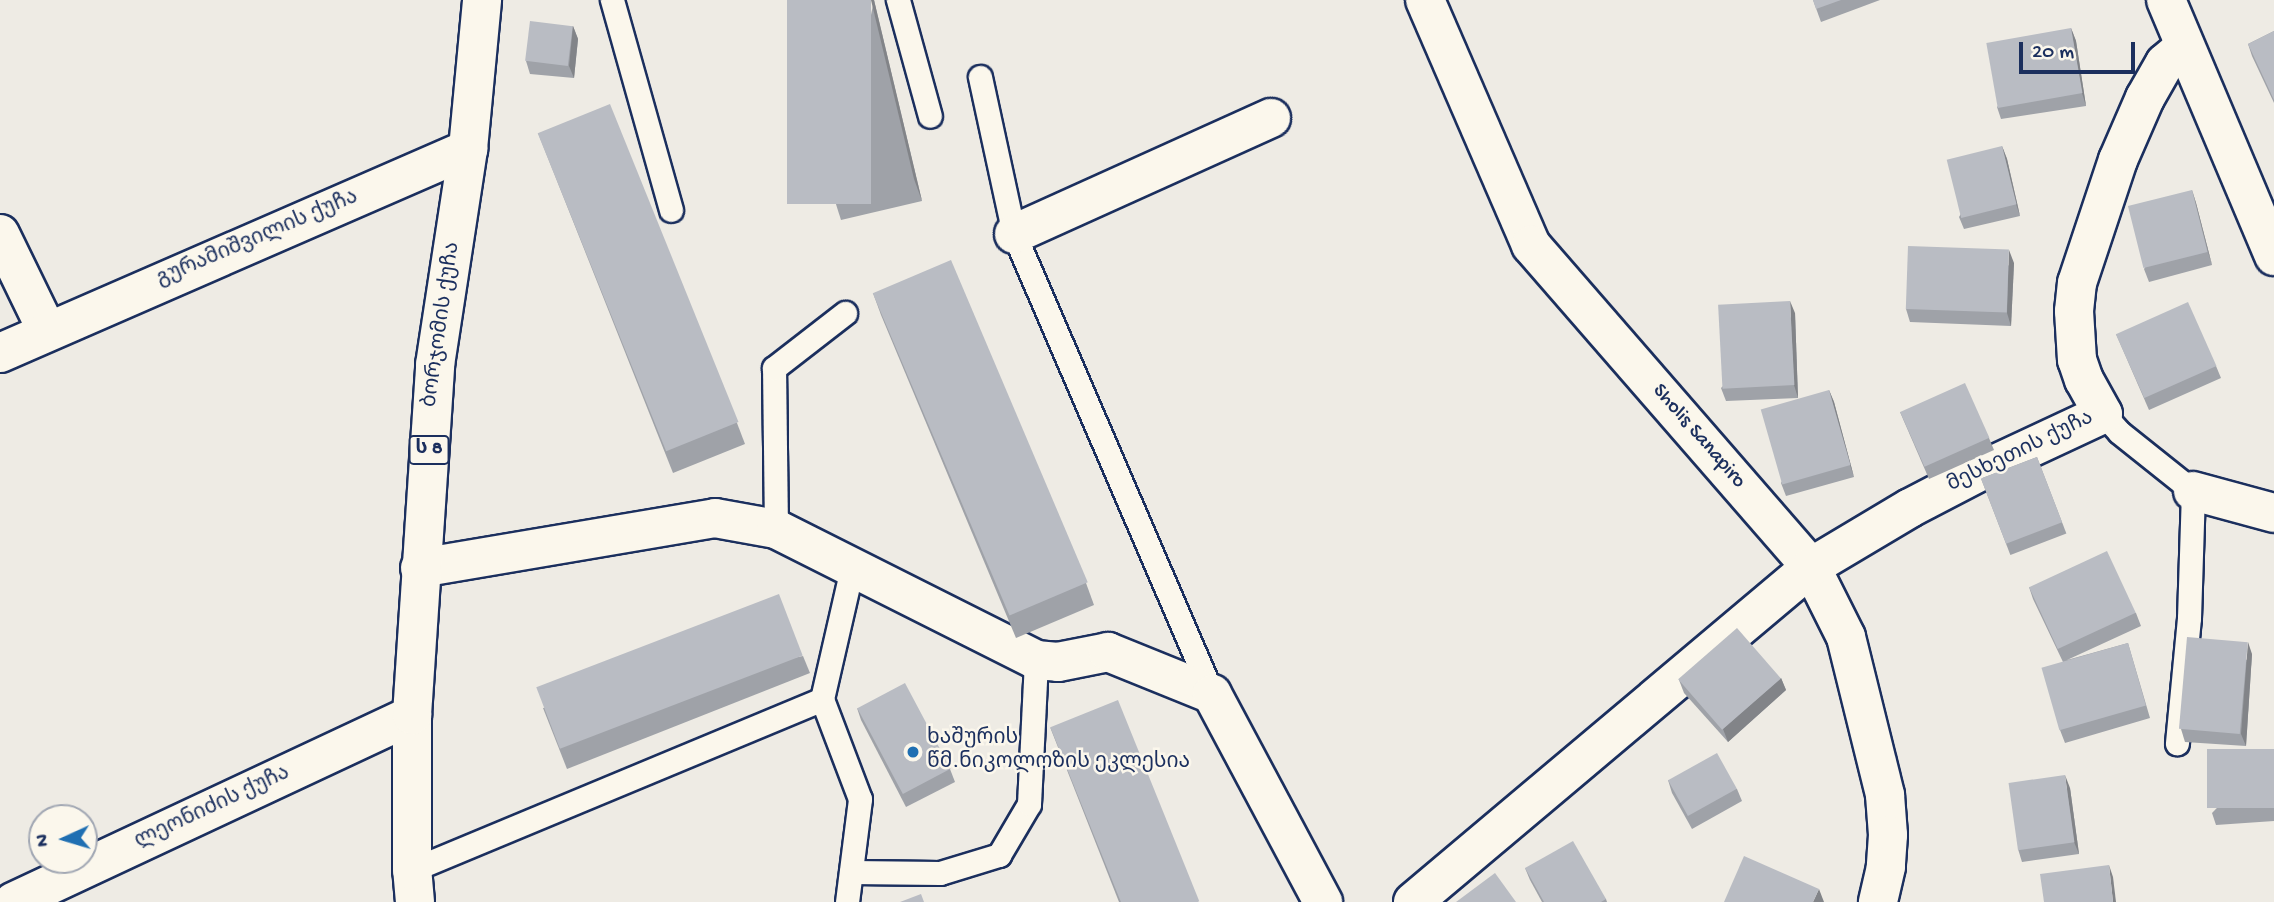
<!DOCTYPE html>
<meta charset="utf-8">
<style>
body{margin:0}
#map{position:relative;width:2274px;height:902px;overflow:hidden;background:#eeebe4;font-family:"Gochi Hand","Noto Sans Georgian",sans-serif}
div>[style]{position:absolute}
.roads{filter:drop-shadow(2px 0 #1b2f5e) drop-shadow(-2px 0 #1b2f5e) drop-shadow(0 2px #1b2f5e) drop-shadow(0 -2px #1b2f5e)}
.lane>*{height:23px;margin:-11.5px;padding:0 11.5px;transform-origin:11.5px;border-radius:11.5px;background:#fbf7ec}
.street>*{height:38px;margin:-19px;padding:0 19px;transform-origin:19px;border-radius:19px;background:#fbf7ec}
.highway>*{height:38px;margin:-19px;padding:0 19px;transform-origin:19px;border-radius:19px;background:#fbf7ec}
.wall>*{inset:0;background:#9fa2a8;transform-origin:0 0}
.shaded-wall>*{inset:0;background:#828488}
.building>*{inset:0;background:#b9bcc3;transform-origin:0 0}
.dots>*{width:19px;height:19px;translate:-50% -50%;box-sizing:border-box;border:4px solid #fbf7ec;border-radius:50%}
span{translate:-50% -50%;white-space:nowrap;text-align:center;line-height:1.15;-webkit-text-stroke:5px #fbf7ec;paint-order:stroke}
.shield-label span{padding:2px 5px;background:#fbf7ec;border:2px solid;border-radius:5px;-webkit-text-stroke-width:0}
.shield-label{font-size:19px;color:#1b2f5e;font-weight:700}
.street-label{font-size:21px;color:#1b2f5e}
.poi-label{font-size:21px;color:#1b2f5e}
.left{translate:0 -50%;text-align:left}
.north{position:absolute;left:28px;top:804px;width:70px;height:70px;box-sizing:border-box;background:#fbf7ec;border:2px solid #a1a7b3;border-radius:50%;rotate:266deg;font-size:19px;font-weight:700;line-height:28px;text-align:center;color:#1b2f5e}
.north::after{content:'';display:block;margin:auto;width:24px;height:32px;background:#1f6fb2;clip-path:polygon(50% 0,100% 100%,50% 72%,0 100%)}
.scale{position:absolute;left:2019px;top:42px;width:116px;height:32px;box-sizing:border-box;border:4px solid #1b2f5e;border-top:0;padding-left:9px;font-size:21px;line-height:24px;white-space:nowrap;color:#1b2f5e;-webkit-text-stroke:5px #fbf7ec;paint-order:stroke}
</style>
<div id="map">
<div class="roads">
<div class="lane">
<i style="left:612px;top:0;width:218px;rotate:74.3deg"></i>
<i style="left:898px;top:0;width:120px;rotate:74.6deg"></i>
<i style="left:980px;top:77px;width:161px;rotate:77.8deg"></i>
<i style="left:1014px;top:234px;width:501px;rotate:66.71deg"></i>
<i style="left:2103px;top:414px;width:24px;rotate:48deg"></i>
<i style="left:2119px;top:432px;width:95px;rotate:38.6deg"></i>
<i style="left:2193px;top:491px;width:127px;rotate:91.8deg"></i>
<i style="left:2189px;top:618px;width:126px;rotate:95.5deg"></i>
<i style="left:776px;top:529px;width:161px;rotate:-90.7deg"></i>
<i style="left:774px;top:368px;width:90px;rotate:-37.8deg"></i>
<i style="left:412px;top:870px;width:444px;rotate:-22.6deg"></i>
<i style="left:851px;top:872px;width:89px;rotate:0.6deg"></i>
<i style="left:940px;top:873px;width:62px;rotate:-17deg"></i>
<i style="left:999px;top:855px;width:59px;rotate:-59.5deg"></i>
<i style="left:1029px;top:804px;width:144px;rotate:-87.2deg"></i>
<i style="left:847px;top:902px;width:104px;rotate:-82.8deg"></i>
<i style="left:860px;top:799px;width:107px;rotate:-110.8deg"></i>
<i style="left:822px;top:699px;width:134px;rotate:-77.1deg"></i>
</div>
<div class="street">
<i style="left:1425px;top:0;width:267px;rotate:66.6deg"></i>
<i style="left:1531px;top:245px;width:427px;rotate:49deg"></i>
<i style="left:1811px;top:567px;width:78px;rotate:63.4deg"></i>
<i style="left:1846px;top:637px;width:163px;rotate:76.1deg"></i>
<i style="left:1885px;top:795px;width:40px;rotate:85.7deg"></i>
<i style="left:1888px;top:835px;width:32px;rotate:94deg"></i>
<i style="left:1886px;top:867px;width:36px;rotate:103deg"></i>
<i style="left:2166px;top:0;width:278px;rotate:67.1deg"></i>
<i style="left:0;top:234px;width:108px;rotate:64.1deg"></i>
<i style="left:1014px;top:234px;width:282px;rotate:-24.3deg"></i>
<i style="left:0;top:353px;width:511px;rotate:-23.55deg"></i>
<i style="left:2193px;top:491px;width:84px;rotate:15.2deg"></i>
<i style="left:420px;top:568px;width:299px;rotate:-9.6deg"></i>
<i style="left:715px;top:518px;width:62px;rotate:10.2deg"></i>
<i style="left:776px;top:529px;width:291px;rotate:26.7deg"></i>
<i style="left:1036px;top:660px;width:22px;rotate:5deg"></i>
<i style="left:1058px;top:662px;width:51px;rotate:-11.3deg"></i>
<i style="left:1108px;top:652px;width:112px;rotate:22deg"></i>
<i style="left:1212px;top:694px;width:236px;rotate:61.9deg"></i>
<i style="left:13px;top:902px;width:441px;rotate:-25.1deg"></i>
<i style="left:1413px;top:902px;width:520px;rotate:-40.09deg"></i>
<i style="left:1811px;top:567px;width:115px;rotate:-30.8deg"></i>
<i style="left:1910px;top:508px;width:85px;rotate:-27.5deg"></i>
<i style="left:1985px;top:469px;width:130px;rotate:-25deg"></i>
<i style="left:2103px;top:414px;width:39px;rotate:-119deg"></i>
<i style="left:2084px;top:380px;width:21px;rotate:-109deg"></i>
<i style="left:2077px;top:360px;width:49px;rotate:-93.5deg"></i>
<i style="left:2074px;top:311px;width:28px;rotate:-84deg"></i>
<i style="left:2077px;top:283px;width:130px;rotate:-71.6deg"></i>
<i style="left:2118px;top:160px;width:68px;rotate:-66.5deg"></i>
<i style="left:2145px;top:98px;width:40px;rotate:-60.3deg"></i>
<i style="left:2165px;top:63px;width:25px;rotate:-40deg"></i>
</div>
<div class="highway">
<i style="left:415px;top:902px;width:32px;rotate:-95deg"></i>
<i style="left:412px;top:870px;width:155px;rotate:-90deg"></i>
<i style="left:412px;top:715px;width:351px;rotate:-86.2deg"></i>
<i style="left:435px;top:365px;width:219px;rotate:-81.3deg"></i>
<i style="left:468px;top:149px;width:150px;rotate:-84.6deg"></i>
</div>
</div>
<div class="wall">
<i style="clip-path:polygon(874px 0,922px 201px,841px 220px,834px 198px)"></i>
<i style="clip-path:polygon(1813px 0,1880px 0,1821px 22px)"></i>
<i style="clip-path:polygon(573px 26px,578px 39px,574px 78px,530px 74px,526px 61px)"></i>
<i style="clip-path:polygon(2071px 28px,2076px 41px,2086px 106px,2001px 119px,1997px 107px)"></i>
<i style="clip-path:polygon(2274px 31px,2274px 103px,2252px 56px,2248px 44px)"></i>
<i style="clip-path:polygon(538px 133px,737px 423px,745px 444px,673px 473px)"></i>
<i style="clip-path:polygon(2002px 146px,2007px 159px,2020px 216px,1964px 229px,1959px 217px)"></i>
<i style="clip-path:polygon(2192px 190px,2196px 203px,2212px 265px,2149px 282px,2144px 269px)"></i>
<i style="clip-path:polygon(2014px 263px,2011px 326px,1910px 322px,1906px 309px)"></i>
<i style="clip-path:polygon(873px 293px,1086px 583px,1094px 605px,1016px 638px,881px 315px)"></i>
<i style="clip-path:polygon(1795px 313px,1798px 398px,1726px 401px,1721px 388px)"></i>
<i style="clip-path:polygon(2116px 334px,2216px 366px,2221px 378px,2149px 410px)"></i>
<i style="clip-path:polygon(1829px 390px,1834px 402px,1854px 477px,1786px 496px,1781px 483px)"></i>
<i style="clip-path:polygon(1900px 412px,1989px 438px,1994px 450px,1929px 479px)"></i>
<i style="left:2037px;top:457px;width:82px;height:60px;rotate:69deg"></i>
<i style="clip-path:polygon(2029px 587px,2136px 613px,2141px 626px,2067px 660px,2128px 643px,2150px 718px,2065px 743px,2060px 730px,2063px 662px,2033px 599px)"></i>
<i style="clip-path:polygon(2252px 654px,2246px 746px,2185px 742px,2181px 729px)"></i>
<i style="clip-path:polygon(803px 656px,810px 673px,567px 769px,543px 708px)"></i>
<i style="clip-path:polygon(1781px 678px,1786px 690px,1728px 742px,1684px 693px,1679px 680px)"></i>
<i style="clip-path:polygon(857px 708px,950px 769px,955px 782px,906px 807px,861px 720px)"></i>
<i style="clip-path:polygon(1050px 727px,1198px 902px,1119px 902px)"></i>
<i style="clip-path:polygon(2274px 749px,2274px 821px,2216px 825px,2212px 813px)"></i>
<i style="clip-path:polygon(1668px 780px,1737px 789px,1742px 801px,1692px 829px,1672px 793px)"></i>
<i style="clip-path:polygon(2070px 788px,2079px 854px,2022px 862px,2018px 849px)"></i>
<i style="clip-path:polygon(1525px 868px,1606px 899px,1607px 902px,1542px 902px,1530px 880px)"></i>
</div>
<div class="shaded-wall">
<i style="clip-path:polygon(871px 0,874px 0,922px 201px,914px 179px)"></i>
<i style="clip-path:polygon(573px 26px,578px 39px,574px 78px,569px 66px)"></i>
<i style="clip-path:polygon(2071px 28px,2076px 41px,2086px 106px,2082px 93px)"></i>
<i style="clip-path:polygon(2002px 146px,2007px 159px,2020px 216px,2016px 204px)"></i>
<i style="clip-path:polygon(2192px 190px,2196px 203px,2212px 265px,2208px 252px)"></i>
<i style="clip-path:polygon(2009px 250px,2014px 263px,2011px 326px,2007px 313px)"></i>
<i style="clip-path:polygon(1790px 301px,1795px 313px,1798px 398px,1794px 385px)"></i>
<i style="clip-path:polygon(1829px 390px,1834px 402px,1854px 477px,1850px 465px)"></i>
<i style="clip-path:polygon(2248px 642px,2252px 654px,2246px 746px,2241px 734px)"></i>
<i style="clip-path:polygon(1781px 678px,1786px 690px,1728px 742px,1723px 729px)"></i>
<i style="clip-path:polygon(2065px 775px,2070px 788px,2079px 854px,2074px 842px)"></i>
<i style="clip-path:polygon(2109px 865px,2113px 877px,2116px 902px,2113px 902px)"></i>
<i style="clip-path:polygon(1819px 889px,1824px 902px,1813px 902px)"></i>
</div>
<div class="building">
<i style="left:787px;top:0;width:84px;height:204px"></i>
<i style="clip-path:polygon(1813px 0,1841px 0,1816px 9px)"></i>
<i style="left:530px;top:21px;width:43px;height:40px;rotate:7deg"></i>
<i style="left:2071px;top:28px;width:66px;height:86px;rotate:80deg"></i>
<i style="clip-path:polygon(2274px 31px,2274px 100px,2248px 44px)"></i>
<i style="left:610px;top:104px;width:343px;height:78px;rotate:68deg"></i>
<i style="left:2002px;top:146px;width:60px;height:57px;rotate:76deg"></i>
<i style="left:2192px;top:190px;width:64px;height:66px;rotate:76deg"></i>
<i style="left:1908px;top:246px;width:101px;height:63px;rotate:2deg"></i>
<i style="left:951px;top:260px;width:350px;height:85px;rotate:67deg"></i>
<i style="left:1790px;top:301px;width:84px;height:72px;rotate:87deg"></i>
<i style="left:2188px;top:302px;width:70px;height:79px;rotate:66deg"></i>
<i style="left:1965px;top:383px;width:60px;height:71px;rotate:66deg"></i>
<i style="left:1829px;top:390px;width:78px;height:71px;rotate:74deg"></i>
<i style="left:2037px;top:457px;width:70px;height:60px;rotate:69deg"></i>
<i style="left:2107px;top:551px;width:68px;height:86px;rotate:65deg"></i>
<i style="left:779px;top:594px;width:66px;height:260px;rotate:69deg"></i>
<i style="left:1737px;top:628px;width:67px;height:78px;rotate:49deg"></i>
<i style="left:2187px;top:637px;width:61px;height:92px;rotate:5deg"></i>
<i style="left:2128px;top:643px;width:65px;height:90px;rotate:74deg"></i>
<i style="left:905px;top:683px;width:97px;height:54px;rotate:62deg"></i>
<i style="left:1118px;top:700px;width:217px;height:73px;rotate:68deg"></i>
<i style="left:2274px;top:749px;width:59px;height:67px;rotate:90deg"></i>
<i style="left:1717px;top:753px;width:41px;height:56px;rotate:61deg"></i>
<i style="left:2065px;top:775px;width:68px;height:57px;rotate:82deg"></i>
<i style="clip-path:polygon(1573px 841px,1606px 899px,1601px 902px,1544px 902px,1525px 868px)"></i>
<i style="clip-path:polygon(1744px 856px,1819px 889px,1813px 902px,1724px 902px)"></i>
<i style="clip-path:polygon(2109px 865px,2113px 902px,2044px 902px,2040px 874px)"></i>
<i style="clip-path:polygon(1495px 873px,1516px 902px,1456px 902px)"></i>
<i style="clip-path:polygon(921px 894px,924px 902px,900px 902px)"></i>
</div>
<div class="dots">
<i style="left:913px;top:752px;background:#1f6fb2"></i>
</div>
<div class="shield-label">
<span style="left:429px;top:450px">ს 8</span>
</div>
<div class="street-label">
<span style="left:258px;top:240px;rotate:-23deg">გურამიშვილის ქუჩა</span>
<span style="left:443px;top:325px;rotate:-82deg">ბორჯომის ქუჩა</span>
<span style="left:1698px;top:437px;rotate:49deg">Sholis Sanapiro</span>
<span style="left:2021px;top:453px;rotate:-26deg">მესხეთის ქუჩა</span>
<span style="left:213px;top:809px;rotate:-25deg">ლეონიძის ქუჩა</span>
</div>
<div class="poi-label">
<span class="left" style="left:927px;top:752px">ხაშურის<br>წმ.ნიკოლოზის ეკლესია</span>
</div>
<div class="north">N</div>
<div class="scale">20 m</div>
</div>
